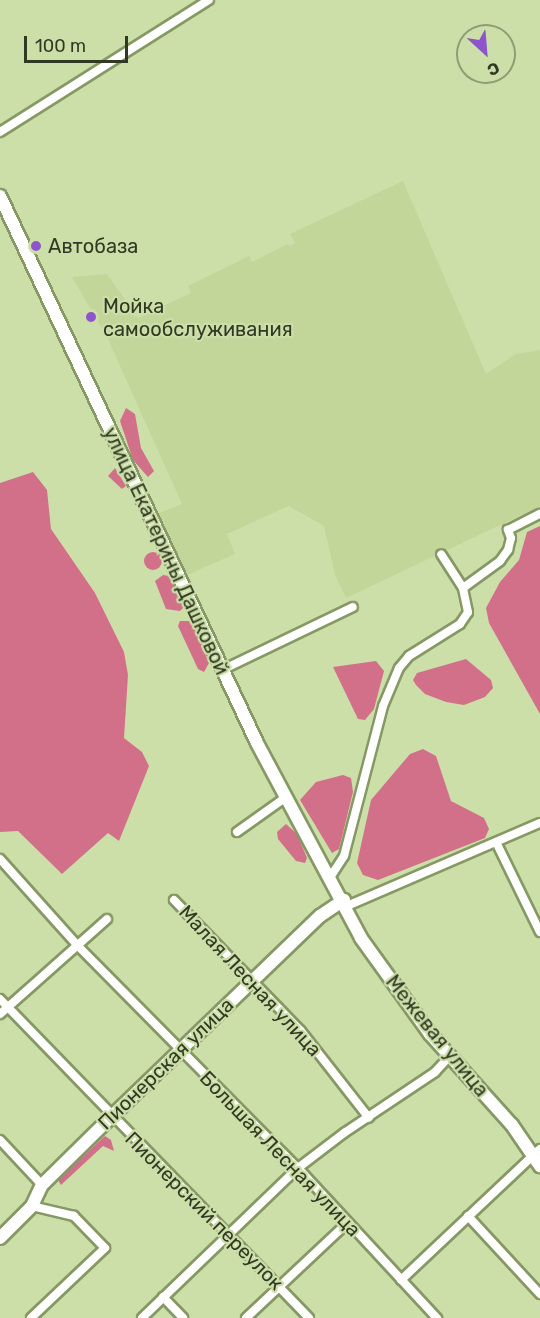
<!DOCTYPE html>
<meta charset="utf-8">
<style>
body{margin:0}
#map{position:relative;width:540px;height:1318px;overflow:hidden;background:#ccdfa9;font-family:Rubik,sans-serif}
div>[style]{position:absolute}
.built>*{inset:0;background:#c1d698}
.forest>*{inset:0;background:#d2708a}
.round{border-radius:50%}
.roads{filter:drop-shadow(2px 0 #869864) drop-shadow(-2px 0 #869864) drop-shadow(0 2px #869864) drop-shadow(0 -2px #869864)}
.street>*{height:8px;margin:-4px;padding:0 4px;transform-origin:4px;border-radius:4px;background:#fff}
.secondary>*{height:12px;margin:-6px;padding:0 6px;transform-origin:6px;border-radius:6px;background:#fff}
.dots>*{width:16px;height:16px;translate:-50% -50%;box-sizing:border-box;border:3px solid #ccdfa9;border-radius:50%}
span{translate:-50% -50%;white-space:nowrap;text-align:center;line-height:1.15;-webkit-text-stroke:4.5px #ccdfa9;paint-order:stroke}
.poi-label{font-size:20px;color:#323923}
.left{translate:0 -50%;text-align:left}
.street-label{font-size:20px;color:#323923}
.north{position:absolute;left:456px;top:24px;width:60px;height:60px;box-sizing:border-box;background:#ccdfa9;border:2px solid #8e9d73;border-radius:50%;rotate:154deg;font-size:16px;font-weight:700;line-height:24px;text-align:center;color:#323923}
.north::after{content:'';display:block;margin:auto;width:21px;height:27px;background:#8e54cb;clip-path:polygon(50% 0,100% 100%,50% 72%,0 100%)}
.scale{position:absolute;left:24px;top:36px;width:104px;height:27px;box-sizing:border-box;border:3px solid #323923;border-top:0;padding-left:8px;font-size:18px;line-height:21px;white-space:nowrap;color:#323923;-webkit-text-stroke:4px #ccdfa9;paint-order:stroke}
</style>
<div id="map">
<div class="built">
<i style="clip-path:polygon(403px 181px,486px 374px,516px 354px,540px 350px,540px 506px,346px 598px,335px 575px,324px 526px,289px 506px,227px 534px,235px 554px,187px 575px,157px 514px,182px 504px,107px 337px,72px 277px,107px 274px,138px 318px,191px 293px,188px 286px,249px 256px,252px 262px,288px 244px,290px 246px,295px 243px,290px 234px)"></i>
</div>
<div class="forest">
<i style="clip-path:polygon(126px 408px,135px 414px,141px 448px,154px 471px,148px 477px,133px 460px,120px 421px)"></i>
<i style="clip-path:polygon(115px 468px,126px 486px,122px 489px,108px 476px)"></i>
<i style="clip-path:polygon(33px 472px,47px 490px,51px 529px,95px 593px,124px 652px,128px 675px,124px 738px,142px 752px,149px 766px,119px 841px,108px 833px,62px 874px,18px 831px,0 832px,0 483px)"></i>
<i style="clip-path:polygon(540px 526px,540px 714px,489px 623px,486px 608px,500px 582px,519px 560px,527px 532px)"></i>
<i class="round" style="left:144px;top:552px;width:18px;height:18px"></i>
<i style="clip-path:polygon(163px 575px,169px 576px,184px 607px,180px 611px,166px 609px,155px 581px)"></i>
<i style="clip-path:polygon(180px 621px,191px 621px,209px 663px,204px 672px,198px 669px,178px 626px)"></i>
<i style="clip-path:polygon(466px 659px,491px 680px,493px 688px,485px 697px,464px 705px,446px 702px,425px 694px,416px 685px,413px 680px,417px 673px)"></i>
<i style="clip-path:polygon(376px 661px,384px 671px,374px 709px,365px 720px,358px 719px,333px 667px)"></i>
<i style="clip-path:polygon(423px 749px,436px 756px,451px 801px,484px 818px,489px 829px,485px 838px,378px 880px,363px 875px,357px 863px,371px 800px,410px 754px)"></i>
<i style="clip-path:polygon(343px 775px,351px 778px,353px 792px,339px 849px,332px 853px,300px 800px,316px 782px)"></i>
<i style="clip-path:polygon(286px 824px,297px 834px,307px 858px,305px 863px,296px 861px,278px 839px,277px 832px)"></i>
<i style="clip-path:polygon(105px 1136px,111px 1140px,114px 1151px,103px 1146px,61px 1185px,58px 1180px)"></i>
</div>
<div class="roads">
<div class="street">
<i style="left:0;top:132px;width:247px;rotate:-32.3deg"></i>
<i style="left:463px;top:588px;width:46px;rotate:-36.1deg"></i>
<i style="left:500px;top:561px;width:14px;rotate:-54deg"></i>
<i style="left:508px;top:550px;width:12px;rotate:-76deg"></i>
<i style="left:511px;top:538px;width:9px;rotate:-111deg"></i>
<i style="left:508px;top:530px;width:36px;rotate:-27deg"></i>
<i style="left:222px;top:670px;width:145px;rotate:-25.7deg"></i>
<i style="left:237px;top:832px;width:60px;rotate:-35.5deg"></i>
<i style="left:497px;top:844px;width:98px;rotate:64deg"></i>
<i style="left:0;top:859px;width:117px;rotate:48.1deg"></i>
<i style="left:78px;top:946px;width:313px;rotate:45.3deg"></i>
<i style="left:298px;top:1168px;width:205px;rotate:47.2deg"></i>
<i style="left:331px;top:876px;width:24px;rotate:-57deg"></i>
<i style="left:344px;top:856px;width:155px;rotate:-75.4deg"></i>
<i style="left:383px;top:706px;width:41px;rotate:-67.2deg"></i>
<i style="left:399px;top:668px;width:16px;rotate:-50deg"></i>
<i style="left:409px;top:656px;width:60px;rotate:-32.1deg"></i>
<i style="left:460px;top:624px;width:14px;rotate:-56deg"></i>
<i style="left:468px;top:612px;width:25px;rotate:-102deg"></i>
<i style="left:463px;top:588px;width:40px;rotate:-122.9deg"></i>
<i style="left:174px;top:900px;width:182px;rotate:45.9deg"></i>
<i style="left:301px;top:1031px;width:110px;rotate:52deg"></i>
<i style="left:347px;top:906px;width:210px;rotate:-23.3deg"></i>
<i style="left:0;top:999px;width:444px;rotate:45.9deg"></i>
<i style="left:0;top:1014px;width:143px;rotate:-41.6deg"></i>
<i style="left:0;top:1140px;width:62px;rotate:47deg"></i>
<i style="left:468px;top:1216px;width:106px;rotate:47.3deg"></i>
<i style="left:401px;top:1280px;width:191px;rotate:-43.3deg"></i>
<i style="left:163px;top:1297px;width:29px;rotate:46deg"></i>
<i style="left:31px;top:1318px;width:102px;rotate:-43.4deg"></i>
<i style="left:105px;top:1248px;width:45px;rotate:-134.1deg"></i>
<i style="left:74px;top:1216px;width:43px;rotate:-166.6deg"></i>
<i style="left:142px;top:1318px;width:216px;rotate:-43.9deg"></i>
<i style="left:298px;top:1168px;width:58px;rotate:-37.3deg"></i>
<i style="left:344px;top:1133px;width:110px;rotate:-33.8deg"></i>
<i style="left:435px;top:1072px;width:21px;rotate:-47deg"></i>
<i style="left:246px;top:1318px;width:139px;rotate:-43.2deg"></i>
</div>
<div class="secondary">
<i style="left:0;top:196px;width:604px;rotate:64.83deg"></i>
<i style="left:257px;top:743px;width:221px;rotate:61.9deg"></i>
<i style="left:361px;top:938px;width:118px;rotate:54.3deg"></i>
<i style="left:430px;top:1034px;width:122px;rotate:48deg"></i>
<i style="left:512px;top:1125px;width:50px;rotate:55.7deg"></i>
<i style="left:0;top:1238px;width:45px;rotate:-45deg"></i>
<i style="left:32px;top:1206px;width:23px;rotate:-65deg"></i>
<i style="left:42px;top:1185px;width:98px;rotate:-44.6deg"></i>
<i style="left:112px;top:1116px;width:289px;rotate:-43.9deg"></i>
<i style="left:320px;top:916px;width:29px;rotate:-34deg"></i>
</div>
</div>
<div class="dots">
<i style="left:36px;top:246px;background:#8e54cb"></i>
<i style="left:91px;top:317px;background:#8e54cb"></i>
</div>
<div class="poi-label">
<span class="left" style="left:48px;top:246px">Автобаза</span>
<span class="left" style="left:103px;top:318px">Мойка<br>самообслуживания</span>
</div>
<div class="street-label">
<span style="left:166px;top:551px;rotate:65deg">улица Екатерины Дашковой</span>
<span style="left:250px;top:981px;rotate:47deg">Малая Лесная улица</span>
<span style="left:437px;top:1036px;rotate:51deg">Межевая улица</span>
<span style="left:166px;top:1064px;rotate:-44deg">Пионерская улица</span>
<span style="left:280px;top:1154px;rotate:46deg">Большая Лесная улица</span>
<span style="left:204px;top:1211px;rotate:45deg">Пионерский переулок</span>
</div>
<div class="north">С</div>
<div class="scale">100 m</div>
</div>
